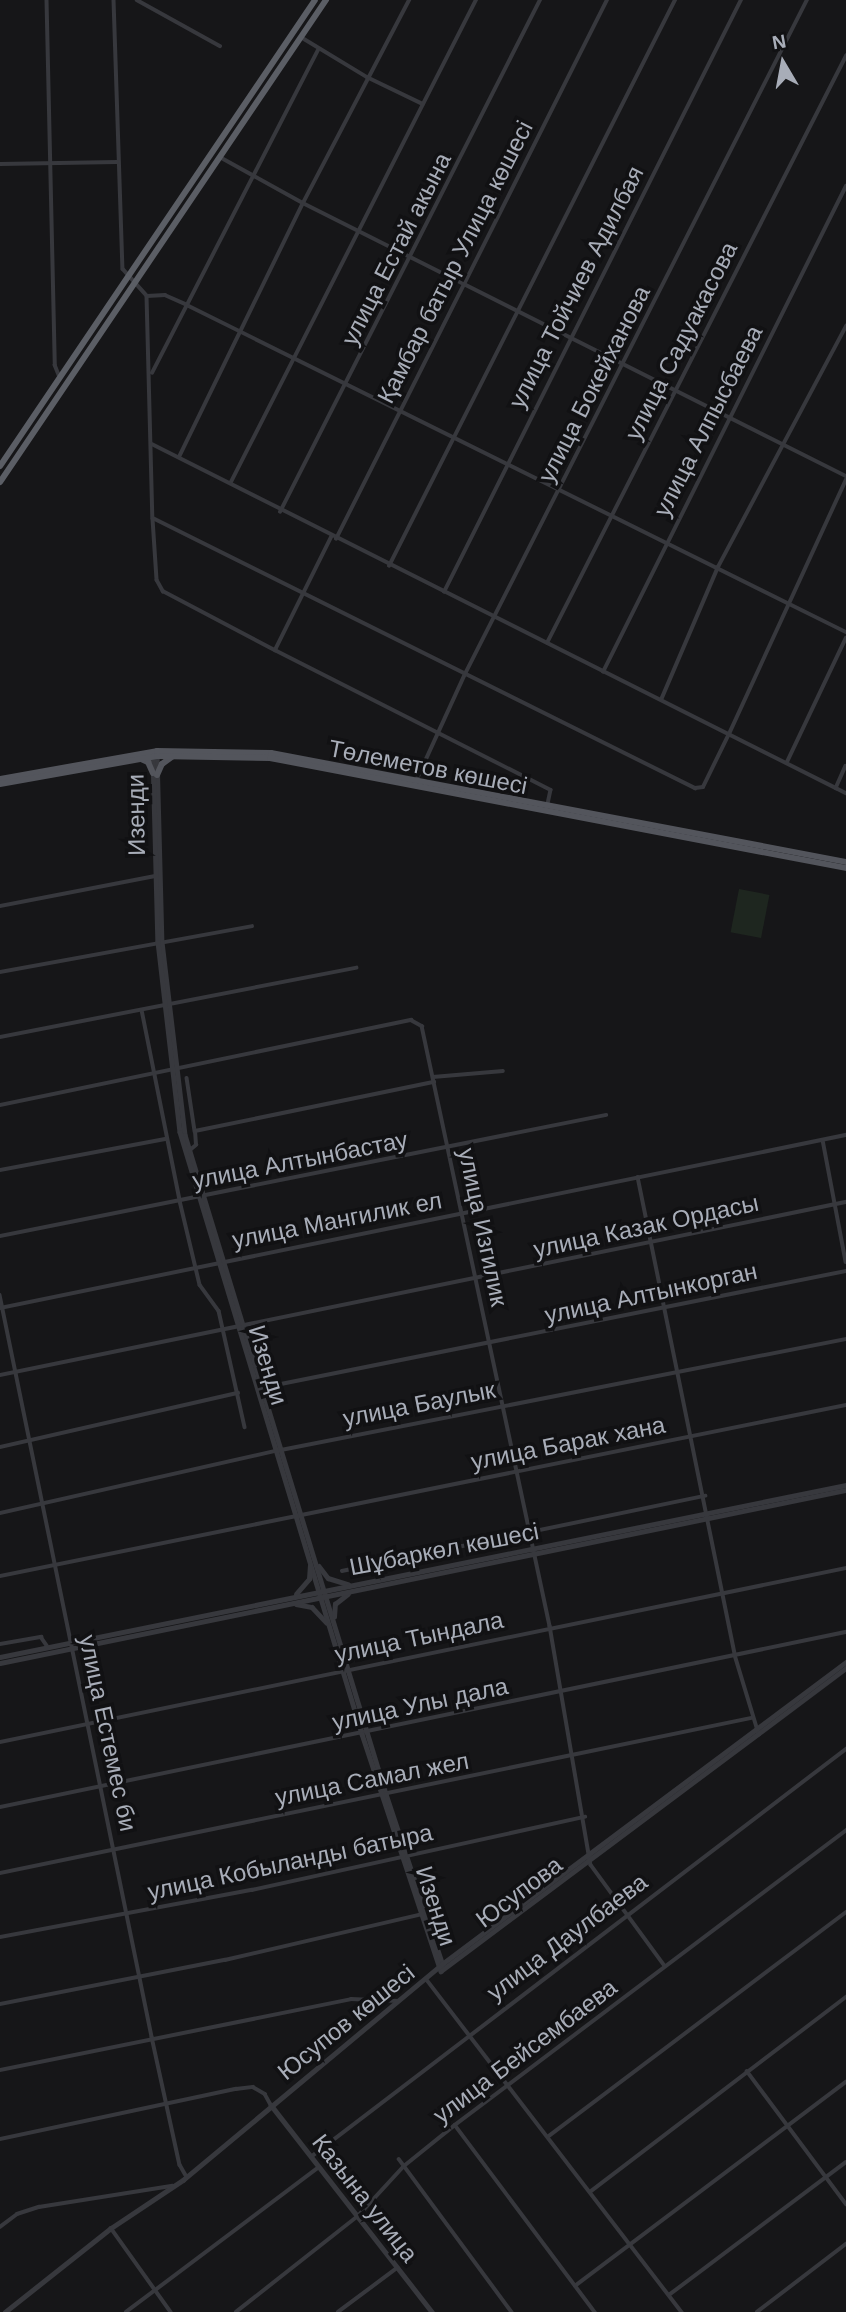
<!DOCTYPE html>
<meta charset="utf-8">
<style>
body{margin:0}
#map{position:relative;width:846px;height:2312px;overflow:hidden;background:#161618;font-family:Helvetica,sans-serif}
div>[style]{position:absolute}
.green>*{inset:0;background:#1e261f;transform-origin:0 0}
.minor>*{height:3.5px;margin:-1.75px;padding:0 1.75px;transform-origin:1.75px;border-radius:1.75px;background:#37383d}
.tertiary>*{height:4.5px;margin:-2.25px;padding:0 2.25px;transform-origin:2.25px;border-radius:2.25px;background:#37383d}
.primary>*{height:6px;margin:-3px;padding:0 3px;transform-origin:3px;border-radius:3px;background:#53555c}
.trunk>*{height:6px;margin:-3px;padding:0 3px;transform-origin:3px;border-radius:3px;background:#5b5e65}
span{translate:-50% -50%;white-space:nowrap;text-align:center;line-height:1.15;-webkit-text-stroke:7px #111113;paint-order:stroke}
.street-label{font-size:24px;color:#a8adb8}
.north{position:absolute;left:748px;top:28px;width:70px;height:70px;-webkit-text-stroke:5px #111113;paint-order:stroke;rotate:350deg;font-size:19px;font-weight:700;line-height:28px;text-align:center;color:#a8adb8}
.north::after{content:'';display:block;margin:auto;width:24px;height:32px;background:#a8adb8;clip-path:polygon(50% 0,100% 100%,50% 72%,0 100%)}
</style>
<div id="map">
<div class="green">
<i style="left:739px;top:889px;width:31px;height:44px;rotate:11deg"></i>
</div>
<div class="minor">
<i style="left:47px;top:0;width:365px;rotate:88.7deg"></i>
<i style="left:55px;top:365px;width:11px;rotate:68deg"></i>
<i style="left:114px;top:0;width:269px;rotate:88.1deg"></i>
<i style="left:123px;top:269px;width:36px;rotate:48deg"></i>
<i style="left:147px;top:296px;width:18px;rotate:-3deg"></i>
<i style="left:165px;top:295px;width:24px;rotate:24deg"></i>
<i style="left:187px;top:305px;width:736px;rotate:26.39deg"></i>
<i style="left:137px;top:0;width:95px;rotate:29deg"></i>
<i style="left:301px;top:37px;width:77px;rotate:31.2deg"></i>
<i style="left:367px;top:77px;width:62px;rotate:25.7deg"></i>
<i style="left:220px;top:157px;width:95px;rotate:29deg"></i>
<i style="left:303px;top:203px;width:608px;rotate:26.69deg"></i>
<i style="left:0;top:164px;width:117px;rotate:-1deg"></i>
<i style="left:147px;top:296px;width:222px;rotate:88.5deg"></i>
<i style="left:153px;top:518px;width:606px;rotate:26.48deg"></i>
<i style="left:695px;top:788px;width:8px;rotate:-7deg"></i>
<i style="left:703px;top:787px;width:59px;rotate:-63.9deg"></i>
<i style="left:729px;top:734px;width:280px;rotate:-65.3deg"></i>
<i style="left:152px;top:373px;width:363px;rotate:-62.8deg"></i>
<i style="left:152px;top:444px;width:766px;rotate:26.7deg"></i>
<i style="left:179px;top:457px;width:283px;rotate:-64deg"></i>
<i style="left:303px;top:203px;width:229px;rotate:-62.4deg"></i>
<i style="left:231px;top:482px;width:541px;rotate:-63.06deg"></i>
<i style="left:280px;top:512px;width:574px;rotate:-63.08deg"></i>
<i style="left:153px;top:519px;width:61px;rotate:86.2deg"></i>
<i style="left:157px;top:580px;width:13px;rotate:61deg"></i>
<i style="left:163px;top:591px;width:127px;rotate:27.8deg"></i>
<i style="left:275px;top:650px;width:126px;rotate:-63.6deg"></i>
<i style="left:336px;top:539px;width:603px;rotate:-63.31deg"></i>
<i style="left:389px;top:566px;width:634px;rotate:-63.19deg"></i>
<i style="left:444px;top:592px;width:662px;rotate:-63.36deg"></i>
<i style="left:547px;top:643px;width:659px;rotate:-63.01deg"></i>
<i style="left:275px;top:650px;width:309px;rotate:26.9deg"></i>
<i style="left:551px;top:790px;width:14px;rotate:102deg"></i>
<i style="left:603px;top:672px;width:543px;rotate:-63.43deg"></i>
<i style="left:661px;top:700px;width:145px;rotate:-66.8deg"></i>
<i style="left:718px;top:567px;width:273px;rotate:-62deg"></i>
<i style="left:787px;top:762px;width:137px;rotate:-64.6deg"></i>
<i style="left:846px;top:766px;width:24px;rotate:114deg"></i>
<i style="left:836px;top:788px;width:11px;rotate:27deg"></i>
<i style="left:416px;top:781px;width:118px;rotate:-65.4deg"></i>
<i style="left:465px;top:674px;width:756px;rotate:-63.1deg"></i>
<i style="left:0;top:906px;width:159px;rotate:-10.9deg"></i>
<i style="left:0;top:972px;width:256px;rotate:-10.3deg"></i>
<i style="left:142px;top:1010px;width:195px;rotate:78.7deg"></i>
<i style="left:180px;top:1201px;width:86px;rotate:76.6deg"></i>
<i style="left:200px;top:1285px;width:32px;rotate:54deg"></i>
<i style="left:219px;top:1311px;width:119px;rotate:77.4deg"></i>
<i style="left:0;top:1037px;width:363px;rotate:-11deg"></i>
<i style="left:433px;top:1077px;width:70px;rotate:-4.9deg"></i>
<i style="left:187px;top:1078px;width:54px;rotate:81.4deg"></i>
<i style="left:0;top:1105px;width:420px;rotate:-11.7deg"></i>
<i style="left:411px;top:1020px;width:13px;rotate:29deg"></i>
<i style="left:422px;top:1026px;width:614px;rotate:77.96deg"></i>
<i style="left:550px;top:1626px;width:242px;rotate:80.3deg"></i>
<i style="left:591px;top:1865px;width:125px;rotate:53.8deg"></i>
<i style="left:823px;top:1140px;width:124px;rotate:79.3deg"></i>
<i style="left:190px;top:1150px;width:8px;rotate:-40deg"></i>
<i style="left:196px;top:1145px;width:14px;rotate:-94deg"></i>
<i style="left:195px;top:1131px;width:244px;rotate:-11.6deg"></i>
<i style="left:0;top:1170px;width:169px;rotate:-10.6deg"></i>
<i style="left:638px;top:1177px;width:488px;rotate:78.5deg"></i>
<i style="left:735px;top:1655px;width:83px;rotate:73.1deg"></i>
<i style="left:0;top:1236px;width:618px;rotate:-11.29deg"></i>
<i style="left:0;top:1295px;width:757px;rotate:78.42deg"></i>
<i style="left:152px;top:2037px;width:131px;rotate:77.7deg"></i>
<i style="left:180px;top:2165px;width:14px;rotate:60deg"></i>
<i style="left:0;top:1308px;width:864px;rotate:-11.56deg"></i>
<i style="left:0;top:1375px;width:864px;rotate:-11.56deg"></i>
<i style="left:261px;top:1388px;width:597px;rotate:-11.31deg"></i>
<i style="left:0;top:1447px;width:244px;rotate:-12.8deg"></i>
<i style="left:0;top:1513px;width:283px;rotate:-12.7deg"></i>
<i style="left:276px;top:1451px;width:581px;rotate:-11.12deg"></i>
<i style="left:342px;top:1571px;width:371px;rotate:-11.7deg"></i>
<i style="left:0;top:1576px;width:863px;rotate:-11.43deg"></i>
<i style="left:0;top:1644px;width:42px;rotate:-9.7deg"></i>
<i style="left:41px;top:1637px;width:12px;rotate:55deg"></i>
<i style="left:0;top:1742px;width:864px;rotate:-11.62deg"></i>
<i style="left:0;top:1807px;width:864px;rotate:-11.69deg"></i>
<i style="left:0;top:1873px;width:767px;rotate:-11.66deg"></i>
<i style="left:0;top:1937px;width:256px;rotate:-10.6deg"></i>
<i style="left:252px;top:1890px;width:341px;rotate:-12.4deg"></i>
<i style="left:427px;top:1980px;width:419px;rotate:52.5deg"></i>
<i style="left:0;top:2004px;width:229px;rotate:-11.1deg"></i>
<i style="left:225px;top:1960px;width:202px;rotate:-13.1deg"></i>
<i style="left:0;top:2070px;width:358px;rotate:-11.4deg"></i>
<i style="left:351px;top:1999px;width:47px;rotate:2.4deg"></i>
<i style="left:747px;top:2071px;width:166px;rotate:53.3deg"></i>
<i style="left:455px;top:2125px;width:234px;rotate:53.2deg"></i>
<i style="left:549px;top:2136px;width:372px;rotate:-37deg"></i>
<i style="left:0;top:2139px;width:241px;rotate:-12deg"></i>
<i style="left:236px;top:2089px;width:17px;rotate:-7deg"></i>
<i style="left:253px;top:2087px;width:14px;rotate:30deg"></i>
<i style="left:265px;top:2094px;width:13px;rotate:61deg"></i>
<i style="left:311px;top:2157px;width:673px;rotate:-37.33deg"></i>
<i style="left:399px;top:2159px;width:190px;rotate:53.6deg"></i>
<i style="left:590px;top:2192px;width:322px;rotate:-37.3deg"></i>
<i style="left:0;top:2227px;width:21px;rotate:-37deg"></i>
<i style="left:17px;top:2214px;width:23px;rotate:-18deg"></i>
<i style="left:39px;top:2207px;width:135px;rotate:-9deg"></i>
<i style="left:111px;top:2228px;width:103px;rotate:54.5deg"></i>
<i style="left:575px;top:2286px;width:339px;rotate:-37deg"></i>
<i style="left:669px;top:2295px;width:221px;rotate:-36.9deg"></i>
<i style="left:126px;top:2312px;width:241px;rotate:-36.9deg"></i>
<i style="left:236px;top:2312px;width:155px;rotate:-38.2deg"></i>
<i style="left:358px;top:2216px;width:68px;rotate:-47.4deg"></i>
<i style="left:404px;top:2166px;width:65px;rotate:-38.8deg"></i>
<i style="left:455px;top:2125px;width:490px;rotate:-37deg"></i>
<i style="left:338px;top:2312px;width:74px;rotate:-36.7deg"></i>
<i style="left:757px;top:2312px;width:112px;rotate:-37.4deg"></i>
</div>
<div class="tertiary">
<i style="left:157px;top:754px;width:188px;rotate:88.5deg"></i>
<i style="left:162px;top:942px;width:194px;rotate:83.2deg"></i>
<i style="left:185px;top:1135px;width:689px;rotate:73.04deg"></i>
<i style="left:386px;top:1794px;width:183px;rotate:71.6deg"></i>
<i style="left:153px;top:756px;width:186px;rotate:88.5deg"></i>
<i style="left:158px;top:942px;width:191px;rotate:83.4deg"></i>
<i style="left:180px;top:1132px;width:629px;rotate:73.18deg"></i>
<i style="left:362px;top:1734px;width:250px;rotate:71.6deg"></i>
<i style="left:319px;top:1566px;width:15px;rotate:53deg"></i>
<i style="left:328px;top:1578px;width:21px;rotate:17deg"></i>
<i style="left:296px;top:1594px;width:20px;rotate:-49deg"></i>
<i style="left:309px;top:1579px;width:13px;rotate:-86deg"></i>
<i style="left:296px;top:1604px;width:16px;rotate:11deg"></i>
<i style="left:312px;top:1607px;width:21px;rotate:47deg"></i>
<i style="left:334px;top:1617px;width:13px;rotate:-86deg"></i>
<i style="left:335px;top:1604px;width:16px;rotate:-38deg"></i>
<i style="left:0;top:1657px;width:863px;rotate:-11.49deg"></i>
<i style="left:0;top:1663px;width:864px;rotate:-11.56deg"></i>
<i style="left:442px;top:1970px;width:504px;rotate:-36.78deg"></i>
<i style="left:271px;top:2105px;width:262px;rotate:52.1deg"></i>
<i style="left:5px;top:2312px;width:135px;rotate:-38.4deg"></i>
<i style="left:111px;top:2228px;width:87px;rotate:-33.7deg"></i>
<i style="left:183px;top:2180px;width:337px;rotate:-39.8deg"></i>
<i style="left:442px;top:1964px;width:504px;rotate:-36.78deg"></i>
</div>
<div class="primary">
<i style="left:141px;top:759px;width:8px;rotate:23deg"></i>
<i style="left:148px;top:762px;width:12px;rotate:66deg"></i>
<i style="left:157px;top:775px;width:12px;rotate:-66deg"></i>
<i style="left:162px;top:764px;width:14px;rotate:-36deg"></i>
<i style="left:0;top:779px;width:159px;rotate:-10.1deg"></i>
<i style="left:157px;top:751px;width:114px;rotate:1deg"></i>
<i style="left:271px;top:753px;width:585px;rotate:10.73deg"></i>
<i style="left:0;top:784px;width:159px;rotate:-10.1deg"></i>
<i style="left:157px;top:756px;width:113px;rotate:1deg"></i>
<i style="left:270px;top:758px;width:586px;rotate:10.81deg"></i>
</div>
<div class="trunk">
<i style="left:0;top:466px;width:562px;rotate:-55.94deg"></i>
<i style="left:0;top:482px;width:582px;rotate:-55.93deg"></i>
</div>
<div class="street-label">
<span style="left:396px;top:249px;rotate:-63deg">улица Естай акына</span>
<span style="left:455px;top:262px;rotate:-63deg">Қамбар батыр Улица көшесі</span>
<span style="left:576px;top:287px;rotate:-63deg">улица Тойчиев Адилбая</span>
<span style="left:681px;top:341px;rotate:-63deg">улица Садуакасова</span>
<span style="left:594px;top:384px;rotate:-63deg">улица Бокейханова</span>
<span style="left:708px;top:421px;rotate:-63deg">улица Алпысбаева</span>
<span style="left:428px;top:767px;rotate:11deg">Төлеметов көшесі</span>
<span style="left:136px;top:815px;rotate:-91deg">Изенди</span>
<span style="left:300px;top:1160px;rotate:-11deg">улица Алтынбастау</span>
<span style="left:337px;top:1220px;rotate:-11deg">улица Мангилик ел</span>
<span style="left:646px;top:1226px;rotate:-12deg">улица Казак Ордасы</span>
<span style="left:483px;top:1227px;rotate:78deg">улица Изгилик</span>
<span style="left:651px;top:1293px;rotate:-12deg">улица Алтынкорган</span>
<span style="left:268px;top:1365px;rotate:73deg">Изенди</span>
<span style="left:419px;top:1404px;rotate:-11deg">улица Баулык</span>
<span style="left:568px;top:1443px;rotate:-11deg">улица Барак хана</span>
<span style="left:444px;top:1549px;rotate:-11deg">Шұбаркөл көшесі</span>
<span style="left:419px;top:1637px;rotate:-12deg">улица Тындала</span>
<span style="left:420px;top:1704px;rotate:-12deg">улица Улы дала</span>
<span style="left:108px;top:1733px;rotate:78deg">улица Естемес би</span>
<span style="left:372px;top:1779px;rotate:-11deg">улица Самал жел</span>
<span style="left:290px;top:1862px;rotate:-12deg">улица Кобыланды батыра</span>
<span style="left:519px;top:1892px;rotate:-37deg">Юсупова</span>
<span style="left:436px;top:1906px;rotate:72deg">Изенди</span>
<span style="left:567px;top:1937px;rotate:-37deg">улица Даулбаева</span>
<span style="left:346px;top:2022px;rotate:-39deg">Юсупов көшесі</span>
<span style="left:525px;top:2051px;rotate:-37deg">улица Бейсембаева</span>
<span style="left:365px;top:2198px;rotate:52deg">Казына улица</span>
</div>
<div class="north">N</div>
</div>
